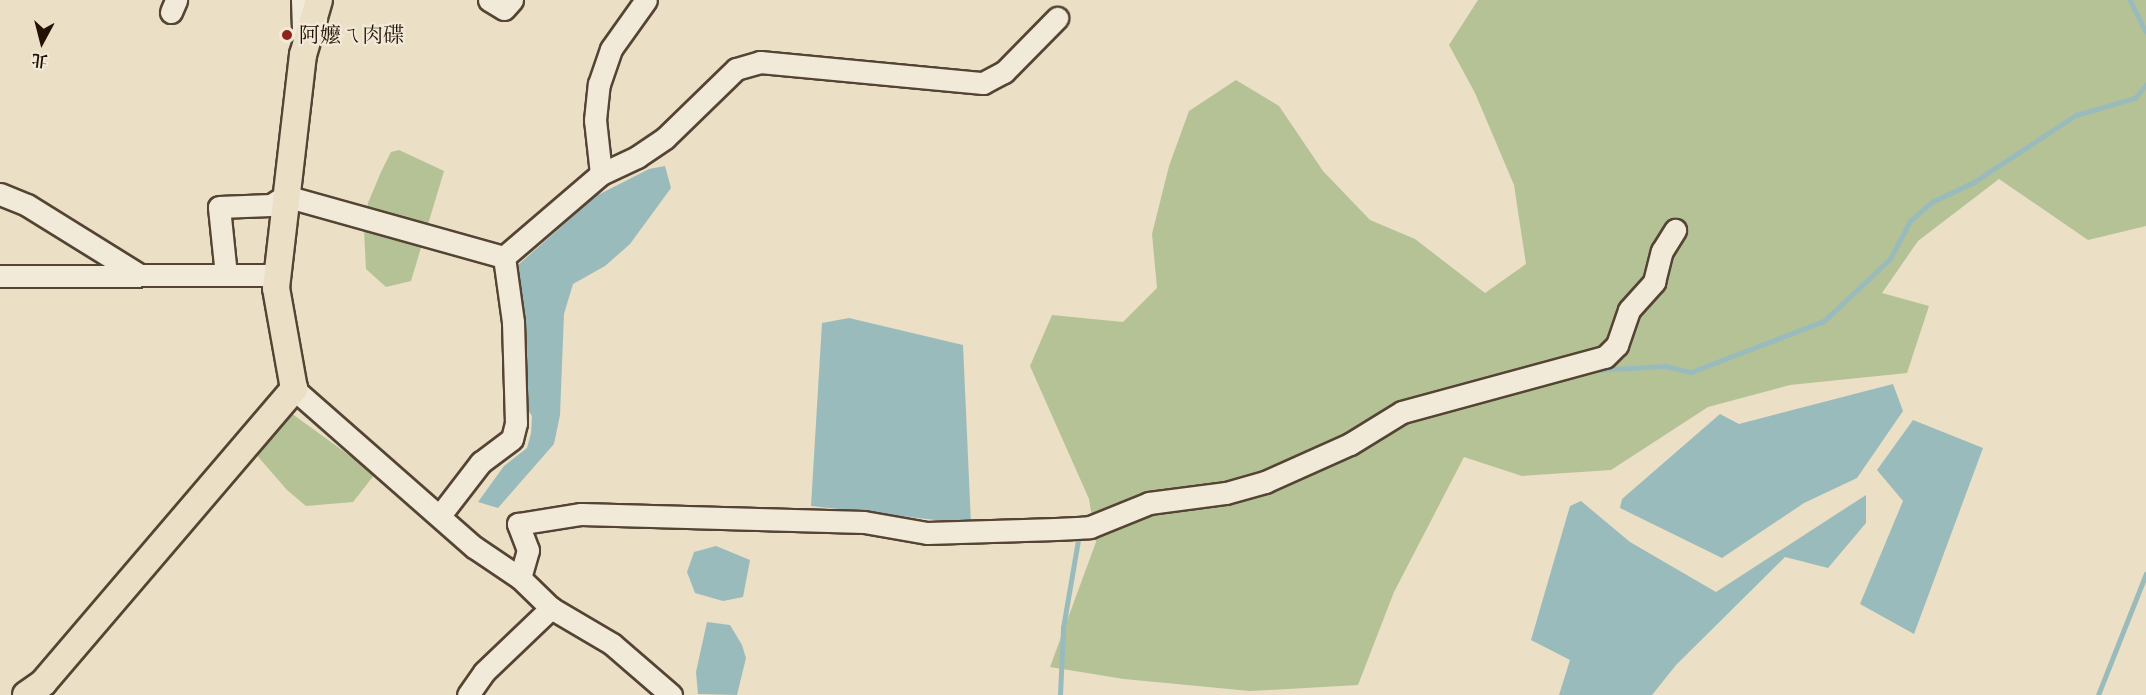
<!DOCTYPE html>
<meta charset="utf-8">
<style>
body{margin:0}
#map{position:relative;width:2146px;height:695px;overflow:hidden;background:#ebdfc5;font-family:"IM FELL French Canon","Noto Serif TC",serif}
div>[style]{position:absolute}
.green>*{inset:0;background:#b5c296}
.water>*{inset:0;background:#9abbbc}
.stream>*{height:4.5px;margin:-2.25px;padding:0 2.25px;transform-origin:2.25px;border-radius:2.25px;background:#9abbbc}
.roads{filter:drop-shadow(2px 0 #554434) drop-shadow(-2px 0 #554434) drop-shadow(0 2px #554434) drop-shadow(0 -2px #554434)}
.minor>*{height:21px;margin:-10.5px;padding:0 10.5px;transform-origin:10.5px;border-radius:10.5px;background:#f2ead9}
.major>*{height:26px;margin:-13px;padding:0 13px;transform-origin:13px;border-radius:13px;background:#ebdfc5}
.dots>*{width:16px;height:16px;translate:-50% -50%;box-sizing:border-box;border:3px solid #f2ead9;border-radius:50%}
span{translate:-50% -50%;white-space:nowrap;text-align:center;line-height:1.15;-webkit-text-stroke:4.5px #f2ead9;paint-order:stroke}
.poi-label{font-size:21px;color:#231103}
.left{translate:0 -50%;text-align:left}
.north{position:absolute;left:12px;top:12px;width:60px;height:60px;-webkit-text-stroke:4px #f2ead9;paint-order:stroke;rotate:187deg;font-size:16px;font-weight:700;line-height:24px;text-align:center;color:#231103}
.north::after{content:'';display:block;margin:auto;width:21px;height:27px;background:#231103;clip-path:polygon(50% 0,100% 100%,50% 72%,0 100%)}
</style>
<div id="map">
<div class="green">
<i style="clip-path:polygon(1478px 0,2146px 0,2146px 226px,2088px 240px,1999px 179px,1918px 241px,1882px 293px,1929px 306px,1907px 373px,1790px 385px,1708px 407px,1611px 470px,1522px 476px,1464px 457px,1394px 592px,1358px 685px,1250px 691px,1124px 679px,1050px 667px,1096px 542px,1089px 499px,1030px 366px,1052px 315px,1123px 322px,1157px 288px,1152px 234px,1169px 166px,1189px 111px,1236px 80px,1279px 106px,1323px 171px,1370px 220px,1415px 239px,1485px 293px,1526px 264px,1514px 185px,1475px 93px,1449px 45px)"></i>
<i style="clip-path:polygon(399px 150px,444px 171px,411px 281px,386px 287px,366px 269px,364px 230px,368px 203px,381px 172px,391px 152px)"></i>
<i style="clip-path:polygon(291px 413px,375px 474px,353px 502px,306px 506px,287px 490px,254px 452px)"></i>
</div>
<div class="water">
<i style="clip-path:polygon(665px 166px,671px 188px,630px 244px,605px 266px,573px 284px,564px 314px,560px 415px,554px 444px,498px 508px,478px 502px,504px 466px,527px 448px,531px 433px,532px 416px,525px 406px,518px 265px,596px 196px,649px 169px)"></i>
<i style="clip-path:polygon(849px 318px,963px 345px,971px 524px,811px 506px,822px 323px)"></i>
<i style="clip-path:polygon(1893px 384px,1903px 411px,1857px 478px,1804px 503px,1722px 558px,1620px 508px,1622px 499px,1720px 414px,1739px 424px)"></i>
<i style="clip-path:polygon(1913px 420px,1983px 448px,1914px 634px,1860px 604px,1903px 501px,1877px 470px)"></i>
<i style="clip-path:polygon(1866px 495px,1866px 523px,1828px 568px,1785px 557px,1676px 665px,1652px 695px,1559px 695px,1570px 660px,1531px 640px,1570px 506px,1581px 501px,1630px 542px,1716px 592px)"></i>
<i style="clip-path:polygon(716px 546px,750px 560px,743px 597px,723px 601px,695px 593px,687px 572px,694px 552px)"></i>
<i style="clip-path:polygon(707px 622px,730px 625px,742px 645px,746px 658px,737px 695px,698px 694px,696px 672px)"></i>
</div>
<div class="stream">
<i style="left:2130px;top:0;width:35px;rotate:63deg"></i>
<i style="left:1597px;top:370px;width:68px;rotate:-3.4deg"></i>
<i style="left:1665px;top:366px;width:27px;rotate:13deg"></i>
<i style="left:1691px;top:372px;width:142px;rotate:-21deg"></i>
<i style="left:1824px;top:321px;width:91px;rotate:-43.2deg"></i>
<i style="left:1890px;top:259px;width:43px;rotate:-62.2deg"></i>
<i style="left:1910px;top:221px;width:29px;rotate:-41deg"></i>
<i style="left:1932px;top:202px;width:47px;rotate:-25.5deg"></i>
<i style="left:1974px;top:182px;width:122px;rotate:-33.3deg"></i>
<i style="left:2076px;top:115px;width:61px;rotate:-16.1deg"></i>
<i style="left:2135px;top:98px;width:17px;rotate:-50deg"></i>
<i style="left:769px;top:531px;width:42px"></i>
<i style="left:993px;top:541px;width:57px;rotate:-2deg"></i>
<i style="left:1060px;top:695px;width:67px;rotate:-87.4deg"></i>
<i style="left:1063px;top:628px;width:95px;rotate:-80.3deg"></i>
<i style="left:2098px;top:695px;width:130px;rotate:-68.4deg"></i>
</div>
<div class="roads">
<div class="minor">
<i style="left:302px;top:0;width:38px;rotate:88deg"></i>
<i style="left:489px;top:0;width:17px;rotate:31deg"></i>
<i style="left:504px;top:9px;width:12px;rotate:-48deg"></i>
<i style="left:171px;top:12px;width:13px;rotate:-67deg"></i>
<i style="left:601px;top:174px;width:54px;rotate:-96.3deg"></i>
<i style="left:595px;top:120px;width:36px;rotate:-84deg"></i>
<i style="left:599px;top:84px;width:37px;rotate:-71deg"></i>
<i style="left:611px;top:49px;width:60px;rotate:-54.5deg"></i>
<i style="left:0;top:194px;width:29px;rotate:22deg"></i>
<i style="left:27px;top:205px;width:133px;rotate:31.8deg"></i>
<i style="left:504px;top:257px;width:128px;rotate:-40.6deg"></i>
<i style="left:601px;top:174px;width:40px;rotate:-25deg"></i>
<i style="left:637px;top:157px;width:34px;rotate:-34deg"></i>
<i style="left:665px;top:138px;width:99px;rotate:-44.2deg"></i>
<i style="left:736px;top:69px;width:25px;rotate:-16deg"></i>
<i style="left:760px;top:62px;width:224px;rotate:5.4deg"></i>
<i style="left:983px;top:83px;width:24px;rotate:-28deg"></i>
<i style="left:1004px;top:72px;width:76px;rotate:-45.5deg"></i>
<i style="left:226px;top:275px;width:68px;rotate:-95.9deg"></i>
<i style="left:219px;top:207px;width:52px;rotate:-2.2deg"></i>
<i style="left:271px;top:205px;width:17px;rotate:-33deg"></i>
<i style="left:285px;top:196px;width:227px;rotate:15.6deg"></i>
<i style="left:504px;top:257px;width:66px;rotate:82.1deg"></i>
<i style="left:513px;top:322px;width:101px;rotate:88.3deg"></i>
<i style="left:516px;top:423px;width:16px;rotate:104deg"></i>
<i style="left:512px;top:439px;width:39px;rotate:143deg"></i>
<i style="left:481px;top:462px;width:66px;rotate:127.6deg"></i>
<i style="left:0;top:276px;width:277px;rotate:-0.2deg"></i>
<i style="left:294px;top:389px;width:240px;rotate:41.3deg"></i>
<i style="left:474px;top:547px;width:55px;rotate:34deg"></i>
<i style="left:520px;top:578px;width:43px;rotate:44.1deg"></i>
<i style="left:551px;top:608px;width:71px;rotate:30.5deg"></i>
<i style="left:612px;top:644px;width:78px;rotate:40.8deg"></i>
<i style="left:520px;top:578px;width:29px;rotate:-74deg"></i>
<i style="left:528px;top:550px;width:28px;rotate:-111deg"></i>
<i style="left:518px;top:524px;width:64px;rotate:-9deg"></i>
<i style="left:581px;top:514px;width:283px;rotate:1.6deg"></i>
<i style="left:864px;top:522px;width:64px;rotate:9.9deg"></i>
<i style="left:927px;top:533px;width:129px;rotate:-1.8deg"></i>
<i style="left:1056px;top:529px;width:34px;rotate:-3deg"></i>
<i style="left:1090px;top:527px;width:64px;rotate:-22.1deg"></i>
<i style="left:1149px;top:503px;width:78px;rotate:-7.4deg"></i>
<i style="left:1226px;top:493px;width:41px;rotate:-15.8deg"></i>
<i style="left:1265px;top:482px;width:93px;rotate:-24.1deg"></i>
<i style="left:1350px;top:444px;width:61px;rotate:-31.6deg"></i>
<i style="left:1402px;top:412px;width:210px;rotate:-15.2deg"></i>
<i style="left:1605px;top:357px;width:17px;rotate:-45deg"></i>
<i style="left:1617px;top:345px;width:37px;rotate:-71deg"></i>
<i style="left:1629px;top:310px;width:38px;rotate:-48deg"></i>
<i style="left:1654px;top:282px;width:32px;rotate:-76deg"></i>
<i style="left:1662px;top:251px;width:25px;rotate:-58deg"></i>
<i style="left:468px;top:695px;width:28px;rotate:-55deg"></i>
<i style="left:484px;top:672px;width:93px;rotate:-43.7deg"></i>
</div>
<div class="major">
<i style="left:26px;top:695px;width:21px;rotate:-35deg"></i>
<i style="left:43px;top:683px;width:387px;rotate:-49.5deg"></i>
<i style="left:294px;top:389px;width:103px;rotate:-100.1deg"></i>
<i style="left:276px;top:288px;width:235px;rotate:-83.4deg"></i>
<i style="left:303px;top:55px;width:57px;rotate:-73.8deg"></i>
</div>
</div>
<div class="dots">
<i style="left:287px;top:35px;background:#8f2418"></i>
</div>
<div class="poi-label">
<span class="left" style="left:299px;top:35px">阿嬤ㄟ肉碟</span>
</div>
<div class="north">北</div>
</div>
